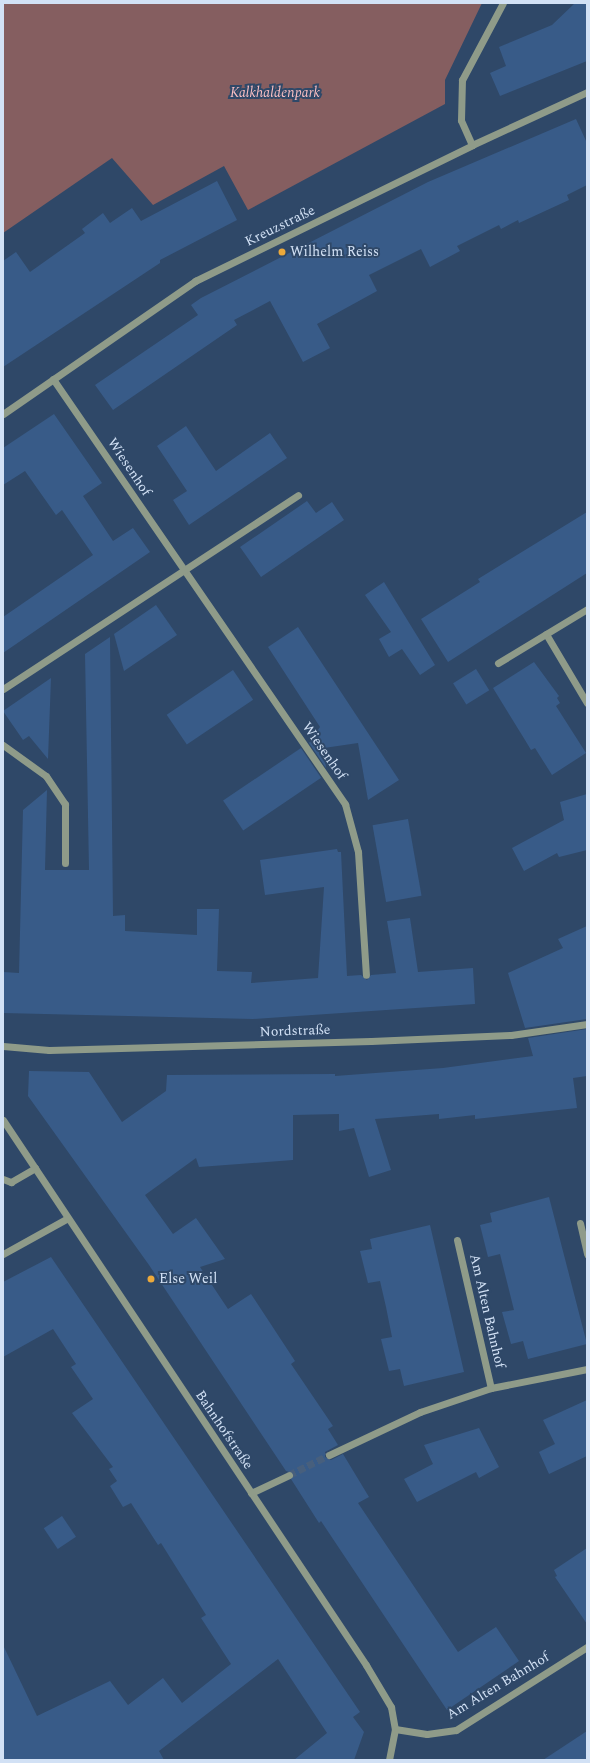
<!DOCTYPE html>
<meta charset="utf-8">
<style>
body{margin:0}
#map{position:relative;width:590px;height:1763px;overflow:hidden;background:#2f4868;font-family:Spectral,serif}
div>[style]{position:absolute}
.green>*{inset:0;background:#855e60}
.building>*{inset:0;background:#385b88;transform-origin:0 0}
.minor-tunnel>*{height:7px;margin-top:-3.5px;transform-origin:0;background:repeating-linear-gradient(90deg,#475f7d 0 7px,transparent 0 10.5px)}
.minor>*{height:7px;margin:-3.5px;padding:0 3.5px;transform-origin:3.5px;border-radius:3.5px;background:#8f9b89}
.dots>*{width:11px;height:11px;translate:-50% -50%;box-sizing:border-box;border:2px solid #2f4868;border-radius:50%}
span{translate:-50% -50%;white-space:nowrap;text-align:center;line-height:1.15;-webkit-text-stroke:4px #2f4868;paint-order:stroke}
.park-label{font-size:14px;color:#fabfc2;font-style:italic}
.street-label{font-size:14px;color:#d2e1f5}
.poi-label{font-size:14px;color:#d2e1f5}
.left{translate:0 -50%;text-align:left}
.frame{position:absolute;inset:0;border:4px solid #d2e1f5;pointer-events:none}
</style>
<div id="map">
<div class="green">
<i style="clip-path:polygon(3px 3px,482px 3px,445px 80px,445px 104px,248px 210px,224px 166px,153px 205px,112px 158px,3px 233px)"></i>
</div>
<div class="building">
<i style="clip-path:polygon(575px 3px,587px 3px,587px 61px,500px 96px,490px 73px,506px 66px,499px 47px,552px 25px)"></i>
<i style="clip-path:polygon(576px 119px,587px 143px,587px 185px,567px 195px,569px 200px,519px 223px,518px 220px,501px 229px,499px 225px,457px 246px,460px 251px,430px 267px,421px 249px,369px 275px,377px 291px,317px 324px,330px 348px,303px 362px,270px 301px,234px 320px,237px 325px,113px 410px,95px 385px,198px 315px,191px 305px,201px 298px,428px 182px)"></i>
<i style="clip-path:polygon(217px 181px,237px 220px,160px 260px,160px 263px,3px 367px,3px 261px,16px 252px,30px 272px,85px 233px,82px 229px,103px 213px,110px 223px,132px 208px,141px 221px)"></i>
<i style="clip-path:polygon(54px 414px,102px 483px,83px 496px,113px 541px,133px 528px,150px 552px,3px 653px,3px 617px,93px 555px,62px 510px,56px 515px,25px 471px,3px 485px,3px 448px)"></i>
<i style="clip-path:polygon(186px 426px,216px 471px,270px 433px,287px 458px,189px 525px,173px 500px,187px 491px,157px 446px)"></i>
<i style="clip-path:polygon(307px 501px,316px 513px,332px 502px,344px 520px,261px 577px,240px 547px)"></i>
<i style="clip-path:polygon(587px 512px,587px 573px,448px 662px,421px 619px,480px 582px,478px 579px)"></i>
<i style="clip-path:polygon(384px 582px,435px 665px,420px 675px,402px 649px,389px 657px,379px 639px,391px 632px,365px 595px)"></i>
<i style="clip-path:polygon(156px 605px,177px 635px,124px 671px,114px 634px)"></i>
<i style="clip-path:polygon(298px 627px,399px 780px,368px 800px,358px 743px,324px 748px,326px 768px,309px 743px,320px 727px,268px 647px)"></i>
<i style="clip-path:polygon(110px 637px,113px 916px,125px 915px,125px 931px,197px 935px,197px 909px,219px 909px,217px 971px,252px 972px,251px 983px,318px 978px,324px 887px,265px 895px,260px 860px,337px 849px,338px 852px,341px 852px,347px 976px,361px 975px,367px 980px,371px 975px,396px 973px,387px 921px,410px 918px,418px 972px,473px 968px,475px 1004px,253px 1019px,3px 1013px,3px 972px,19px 973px,23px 810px,47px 790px,45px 870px,89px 870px,85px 654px)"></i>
<i style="clip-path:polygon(534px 662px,559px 696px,557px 698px,560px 703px,556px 706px,586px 753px,552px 775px,535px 748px,531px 750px,525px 740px,493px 688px)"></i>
<i style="left:476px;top:669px;width:25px;height:27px;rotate:58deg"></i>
<i style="left:233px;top:670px;width:36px;height:80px;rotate:56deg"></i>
<i style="clip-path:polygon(51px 678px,48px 759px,29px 736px,23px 740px,3px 711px)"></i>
<i style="left:301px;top:748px;width:36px;height:94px;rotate:56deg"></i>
<i style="clip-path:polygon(587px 794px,587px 850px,559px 857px,557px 853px,524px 871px,512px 848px,564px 820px,560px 802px)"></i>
<i style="left:408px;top:819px;width:78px;height:36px;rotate:80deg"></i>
<i style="clip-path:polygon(587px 926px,587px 1019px,525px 1028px,508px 973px,563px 948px,558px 939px)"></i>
<i style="clip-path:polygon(587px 1029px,587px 1076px,573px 1078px,577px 1108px,475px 1119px,475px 1115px,439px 1119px,439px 1114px,375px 1119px,391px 1170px,369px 1177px,354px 1128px,339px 1131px,339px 1114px,293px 1115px,293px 1160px,199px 1167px,196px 1158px,145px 1195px,173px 1234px,196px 1218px,225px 1259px,200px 1267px,228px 1309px,251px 1294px,295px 1361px,291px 1364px,333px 1426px,328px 1429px,338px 1445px,325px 1452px,325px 1457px,331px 1460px,343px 1454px,369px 1497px,358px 1503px,458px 1652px,496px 1627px,519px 1661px,447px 1710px,321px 1521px,319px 1523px,291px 1479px,293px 1473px,286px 1471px,149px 1265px,28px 1096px,29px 1071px,89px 1072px,122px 1122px,166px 1091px,167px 1075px,335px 1074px,335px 1076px,443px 1068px,533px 1056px,528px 1038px)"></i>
<i style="clip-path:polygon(549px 1197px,587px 1344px,528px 1359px,523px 1341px,511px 1344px,502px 1312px,514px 1310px,500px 1254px,488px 1257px,480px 1225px,492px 1222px,490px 1213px)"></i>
<i style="clip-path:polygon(430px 1225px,464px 1372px,404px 1386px,400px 1369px,389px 1371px,381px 1339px,392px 1337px,386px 1307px,380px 1281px,368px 1283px,360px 1251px,372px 1249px,370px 1239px)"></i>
<i style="clip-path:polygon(51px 1257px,360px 1712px,353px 1717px,364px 1732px,354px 1760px,294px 1760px,327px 1733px,278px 1659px,159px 1751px,164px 1760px,3px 1760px,3px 1645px,37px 1716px,110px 1681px,128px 1705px,163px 1678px,182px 1703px,231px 1664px,201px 1618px,206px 1615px,161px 1543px,158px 1545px,131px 1503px,123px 1507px,110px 1486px,117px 1481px,109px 1469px,113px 1467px,72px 1413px,93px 1399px,71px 1367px,76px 1364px,53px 1329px,3px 1357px,3px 1282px)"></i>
<i style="clip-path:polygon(587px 1400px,587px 1456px,549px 1474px,539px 1452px,555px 1444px,543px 1420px)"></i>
<i style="clip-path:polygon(479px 1428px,499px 1467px,479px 1478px,476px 1472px,417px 1502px,404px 1479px,433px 1464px,424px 1445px)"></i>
<i style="left:62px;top:1516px;width:25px;height:22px;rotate:56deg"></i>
<i style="clip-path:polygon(587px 1548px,587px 1624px,555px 1577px,557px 1576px,554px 1570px)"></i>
<i style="clip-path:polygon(587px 1731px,587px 1760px,543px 1760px)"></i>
</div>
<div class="minor-tunnel">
<i style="left:289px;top:1475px;width:45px;rotate:-26.6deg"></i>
</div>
<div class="minor">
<i style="left:472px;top:145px;width:27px;rotate:-114deg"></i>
<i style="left:461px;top:120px;width:40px;rotate:-88.6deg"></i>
<i style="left:462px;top:80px;width:87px;rotate:-62deg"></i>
<i style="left:53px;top:379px;width:516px;rotate:55.51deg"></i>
<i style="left:345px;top:804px;width:50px;rotate:74.8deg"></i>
<i style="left:358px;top:852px;width:123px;rotate:86.3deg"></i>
<i style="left:3px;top:414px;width:234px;rotate:-34.7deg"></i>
<i style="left:195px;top:281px;width:309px;rotate:-26.1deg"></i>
<i style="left:472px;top:145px;width:127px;rotate:-24.7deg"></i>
<i style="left:546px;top:634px;width:80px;rotate:59.3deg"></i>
<i style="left:498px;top:663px;width:104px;rotate:-31.2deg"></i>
<i style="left:3px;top:689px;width:353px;rotate:-33.3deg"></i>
<i style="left:3px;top:745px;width:53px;rotate:35.8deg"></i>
<i style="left:46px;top:776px;width:34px;rotate:56deg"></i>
<i style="left:65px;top:804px;width:59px;rotate:90deg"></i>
<i style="left:3px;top:1046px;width:46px;rotate:5deg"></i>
<i style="left:49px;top:1050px;width:322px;rotate:-1.6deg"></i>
<i style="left:371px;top:1041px;width:140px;rotate:-2.5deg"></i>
<i style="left:511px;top:1035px;width:77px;rotate:-8.2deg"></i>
<i style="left:3px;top:1120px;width:655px;rotate:56.33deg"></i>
<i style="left:366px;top:1665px;width:49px;rotate:59.2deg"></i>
<i style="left:391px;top:1707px;width:22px;rotate:80deg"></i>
<i style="left:395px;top:1729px;width:32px;rotate:101deg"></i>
<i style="left:3px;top:1179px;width:9px;rotate:21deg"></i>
<i style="left:11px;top:1182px;width:28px;rotate:-30deg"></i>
<i style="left:580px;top:1223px;width:32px;rotate:77deg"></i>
<i style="left:457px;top:1240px;width:152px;rotate:77.1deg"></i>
<i style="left:3px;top:1254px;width:74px;rotate:-29deg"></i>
<i style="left:329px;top:1455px;width:101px;rotate:-25.3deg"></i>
<i style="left:420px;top:1412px;width:75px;rotate:-18.7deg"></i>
<i style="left:491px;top:1388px;width:98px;rotate:-11.2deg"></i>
<i style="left:251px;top:1493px;width:42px;rotate:-25.3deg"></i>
<i style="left:395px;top:1729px;width:32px;rotate:9deg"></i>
<i style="left:427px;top:1734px;width:29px;rotate:-8deg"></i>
<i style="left:456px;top:1730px;width:155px;rotate:-32.4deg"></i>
</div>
<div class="dots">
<i style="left:282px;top:252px;background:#eca93b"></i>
<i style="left:151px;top:1279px;background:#eca93b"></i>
</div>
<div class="park-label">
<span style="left:275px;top:93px">Kalkhaldenpark</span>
</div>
<div class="street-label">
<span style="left:280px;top:226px;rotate:-26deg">Kreuzstraße</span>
<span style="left:129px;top:467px;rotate:56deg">Wiesenhof</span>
<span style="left:324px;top:751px;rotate:55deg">Wiesenhof</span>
<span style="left:295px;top:1031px;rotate:-2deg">Nordstraße</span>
<span style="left:487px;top:1311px;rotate:77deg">Am Alten Bahnhof</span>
<span style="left:224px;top:1430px;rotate:56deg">Bahnhofstraße</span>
<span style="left:498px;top:1686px;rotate:-31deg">Am Alten Bahnhof</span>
</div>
<div class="poi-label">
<span class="left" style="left:290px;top:252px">Wilhelm Reiss</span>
<span class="left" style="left:159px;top:1279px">Else Weil</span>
</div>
<div class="frame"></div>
</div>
